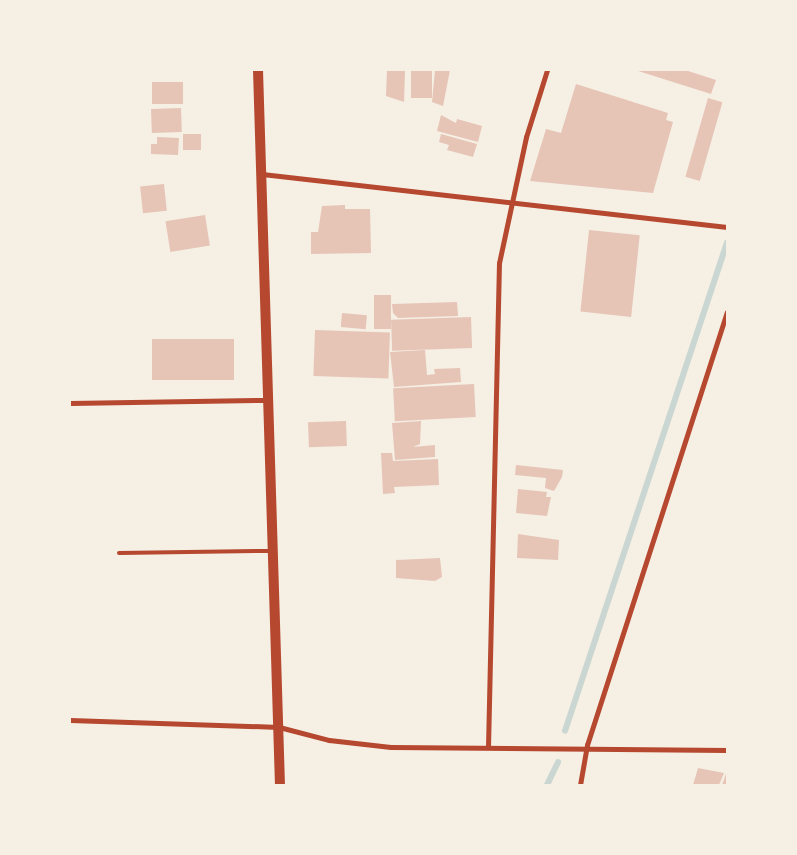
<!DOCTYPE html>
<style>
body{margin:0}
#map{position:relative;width:797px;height:855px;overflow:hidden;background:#f6efe4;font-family:Commissioner,sans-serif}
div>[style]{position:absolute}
.stream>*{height:5.5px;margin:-2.75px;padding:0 2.75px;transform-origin:2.75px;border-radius:2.75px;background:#c9d6d2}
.building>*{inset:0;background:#e6c5b7;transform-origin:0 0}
.service>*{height:4px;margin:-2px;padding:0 2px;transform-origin:2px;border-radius:2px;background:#b5482f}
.minor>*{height:5px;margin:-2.5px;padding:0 2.5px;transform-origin:2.5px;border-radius:2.5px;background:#b5482f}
.secondary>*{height:10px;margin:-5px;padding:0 5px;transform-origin:5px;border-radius:5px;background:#b5482f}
span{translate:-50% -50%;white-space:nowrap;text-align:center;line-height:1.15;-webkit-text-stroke:4px #f6efe4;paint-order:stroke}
.frame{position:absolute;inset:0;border:71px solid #f6efe4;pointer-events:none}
</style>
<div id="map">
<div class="stream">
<i style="left:565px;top:731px;width:514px;rotate:-71.64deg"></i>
<i style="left:547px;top:785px;width:25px;rotate:-64deg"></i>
</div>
<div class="building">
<i style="clip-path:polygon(387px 70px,405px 70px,404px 102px,386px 96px)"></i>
<i style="left:411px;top:70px;width:21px;height:28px"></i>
<i style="clip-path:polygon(435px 70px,450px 70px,443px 106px,432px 102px)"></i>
<i style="clip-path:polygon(635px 70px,685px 70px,716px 80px,711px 94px)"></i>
<i style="left:152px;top:82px;width:31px;height:22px"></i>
<i style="clip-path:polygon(576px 84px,668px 113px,666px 120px,673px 122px,653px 193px,530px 181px,546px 129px,561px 133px)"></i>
<i style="left:708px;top:98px;width:15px;height:82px;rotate:16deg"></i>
<i style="left:181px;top:108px;width:24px;height:30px;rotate:88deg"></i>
<i style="clip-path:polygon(441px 115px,456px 123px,457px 119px,482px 126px,478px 142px,437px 131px)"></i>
<i style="left:183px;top:134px;width:18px;height:16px"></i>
<i style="clip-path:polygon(441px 134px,477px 144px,473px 157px,447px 150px,449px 145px,439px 142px)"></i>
<i style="clip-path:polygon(157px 137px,179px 138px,178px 155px,151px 154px,151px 144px,157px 144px)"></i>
<i style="left:164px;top:184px;width:27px;height:24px;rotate:84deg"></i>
<i style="clip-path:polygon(345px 205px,345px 209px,370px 209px,371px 253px,311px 254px,311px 232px,318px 232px,322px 206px)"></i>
<i style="left:205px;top:215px;width:31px;height:40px;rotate:81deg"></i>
<i style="left:589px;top:230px;width:51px;height:82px;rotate:6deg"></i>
<i style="left:374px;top:295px;width:17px;height:34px"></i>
<i style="clip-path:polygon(457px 302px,458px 316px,398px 318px,393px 313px,392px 304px)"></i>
<i style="left:342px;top:313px;width:25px;height:14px;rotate:5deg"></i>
<i style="left:471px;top:317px;width:31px;height:80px;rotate:88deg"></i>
<i style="left:315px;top:330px;width:75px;height:46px;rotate:2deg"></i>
<i style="left:234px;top:339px;width:41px;height:82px;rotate:90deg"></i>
<i style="clip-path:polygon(425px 350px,427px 375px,435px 374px,434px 369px,460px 368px,461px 382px,394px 387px,390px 352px)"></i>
<i style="left:474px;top:384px;width:33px;height:81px;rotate:87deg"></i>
<i style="left:346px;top:421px;width:25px;height:38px;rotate:88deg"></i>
<i style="clip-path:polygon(421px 421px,420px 444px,413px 447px,435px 445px,435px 457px,395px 460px,392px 423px)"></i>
<i style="clip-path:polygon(381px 453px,392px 453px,393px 461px,438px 459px,439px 485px,394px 487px,395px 493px,383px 494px)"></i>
<i style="clip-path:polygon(516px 465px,563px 470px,562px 477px,554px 491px,545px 488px,546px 478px,515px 475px)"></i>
<i style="clip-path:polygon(518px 489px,547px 492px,546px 497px,551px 497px,547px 516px,516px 513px)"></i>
<i style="clip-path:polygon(518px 534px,559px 540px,558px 560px,517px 558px)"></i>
<i style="clip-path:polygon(440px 558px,442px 577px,435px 581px,396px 578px,396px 560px)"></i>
<i style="clip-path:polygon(698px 768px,724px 773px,719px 785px,693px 785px)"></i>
<i style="clip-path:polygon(727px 772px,727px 785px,722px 785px,727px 771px)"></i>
</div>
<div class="service">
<i style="left:119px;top:553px;width:152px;rotate:-0.8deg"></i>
</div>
<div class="minor">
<i style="left:262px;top:174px;width:468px;rotate:6.5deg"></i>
<i style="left:70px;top:403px;width:196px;rotate:-0.9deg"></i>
<i style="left:70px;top:720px;width:209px;rotate:1.9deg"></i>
<i style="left:279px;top:727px;width:52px;rotate:14.6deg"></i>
<i style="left:329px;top:740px;width:62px;rotate:6.4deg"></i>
<i style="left:391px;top:747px;width:336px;rotate:0.5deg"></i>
<i style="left:488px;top:747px;width:484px;rotate:-88.7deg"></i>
<i style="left:499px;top:263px;width:129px;rotate:-77.9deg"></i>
<i style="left:526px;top:137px;width:70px;rotate:-72.6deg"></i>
<i style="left:580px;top:785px;width:41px;rotate:-80.1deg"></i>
<i style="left:587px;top:745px;width:455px;rotate:-72.1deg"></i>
</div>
<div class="secondary">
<i style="left:258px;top:70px;width:715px;rotate:88.24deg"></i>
</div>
<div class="frame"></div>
</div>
